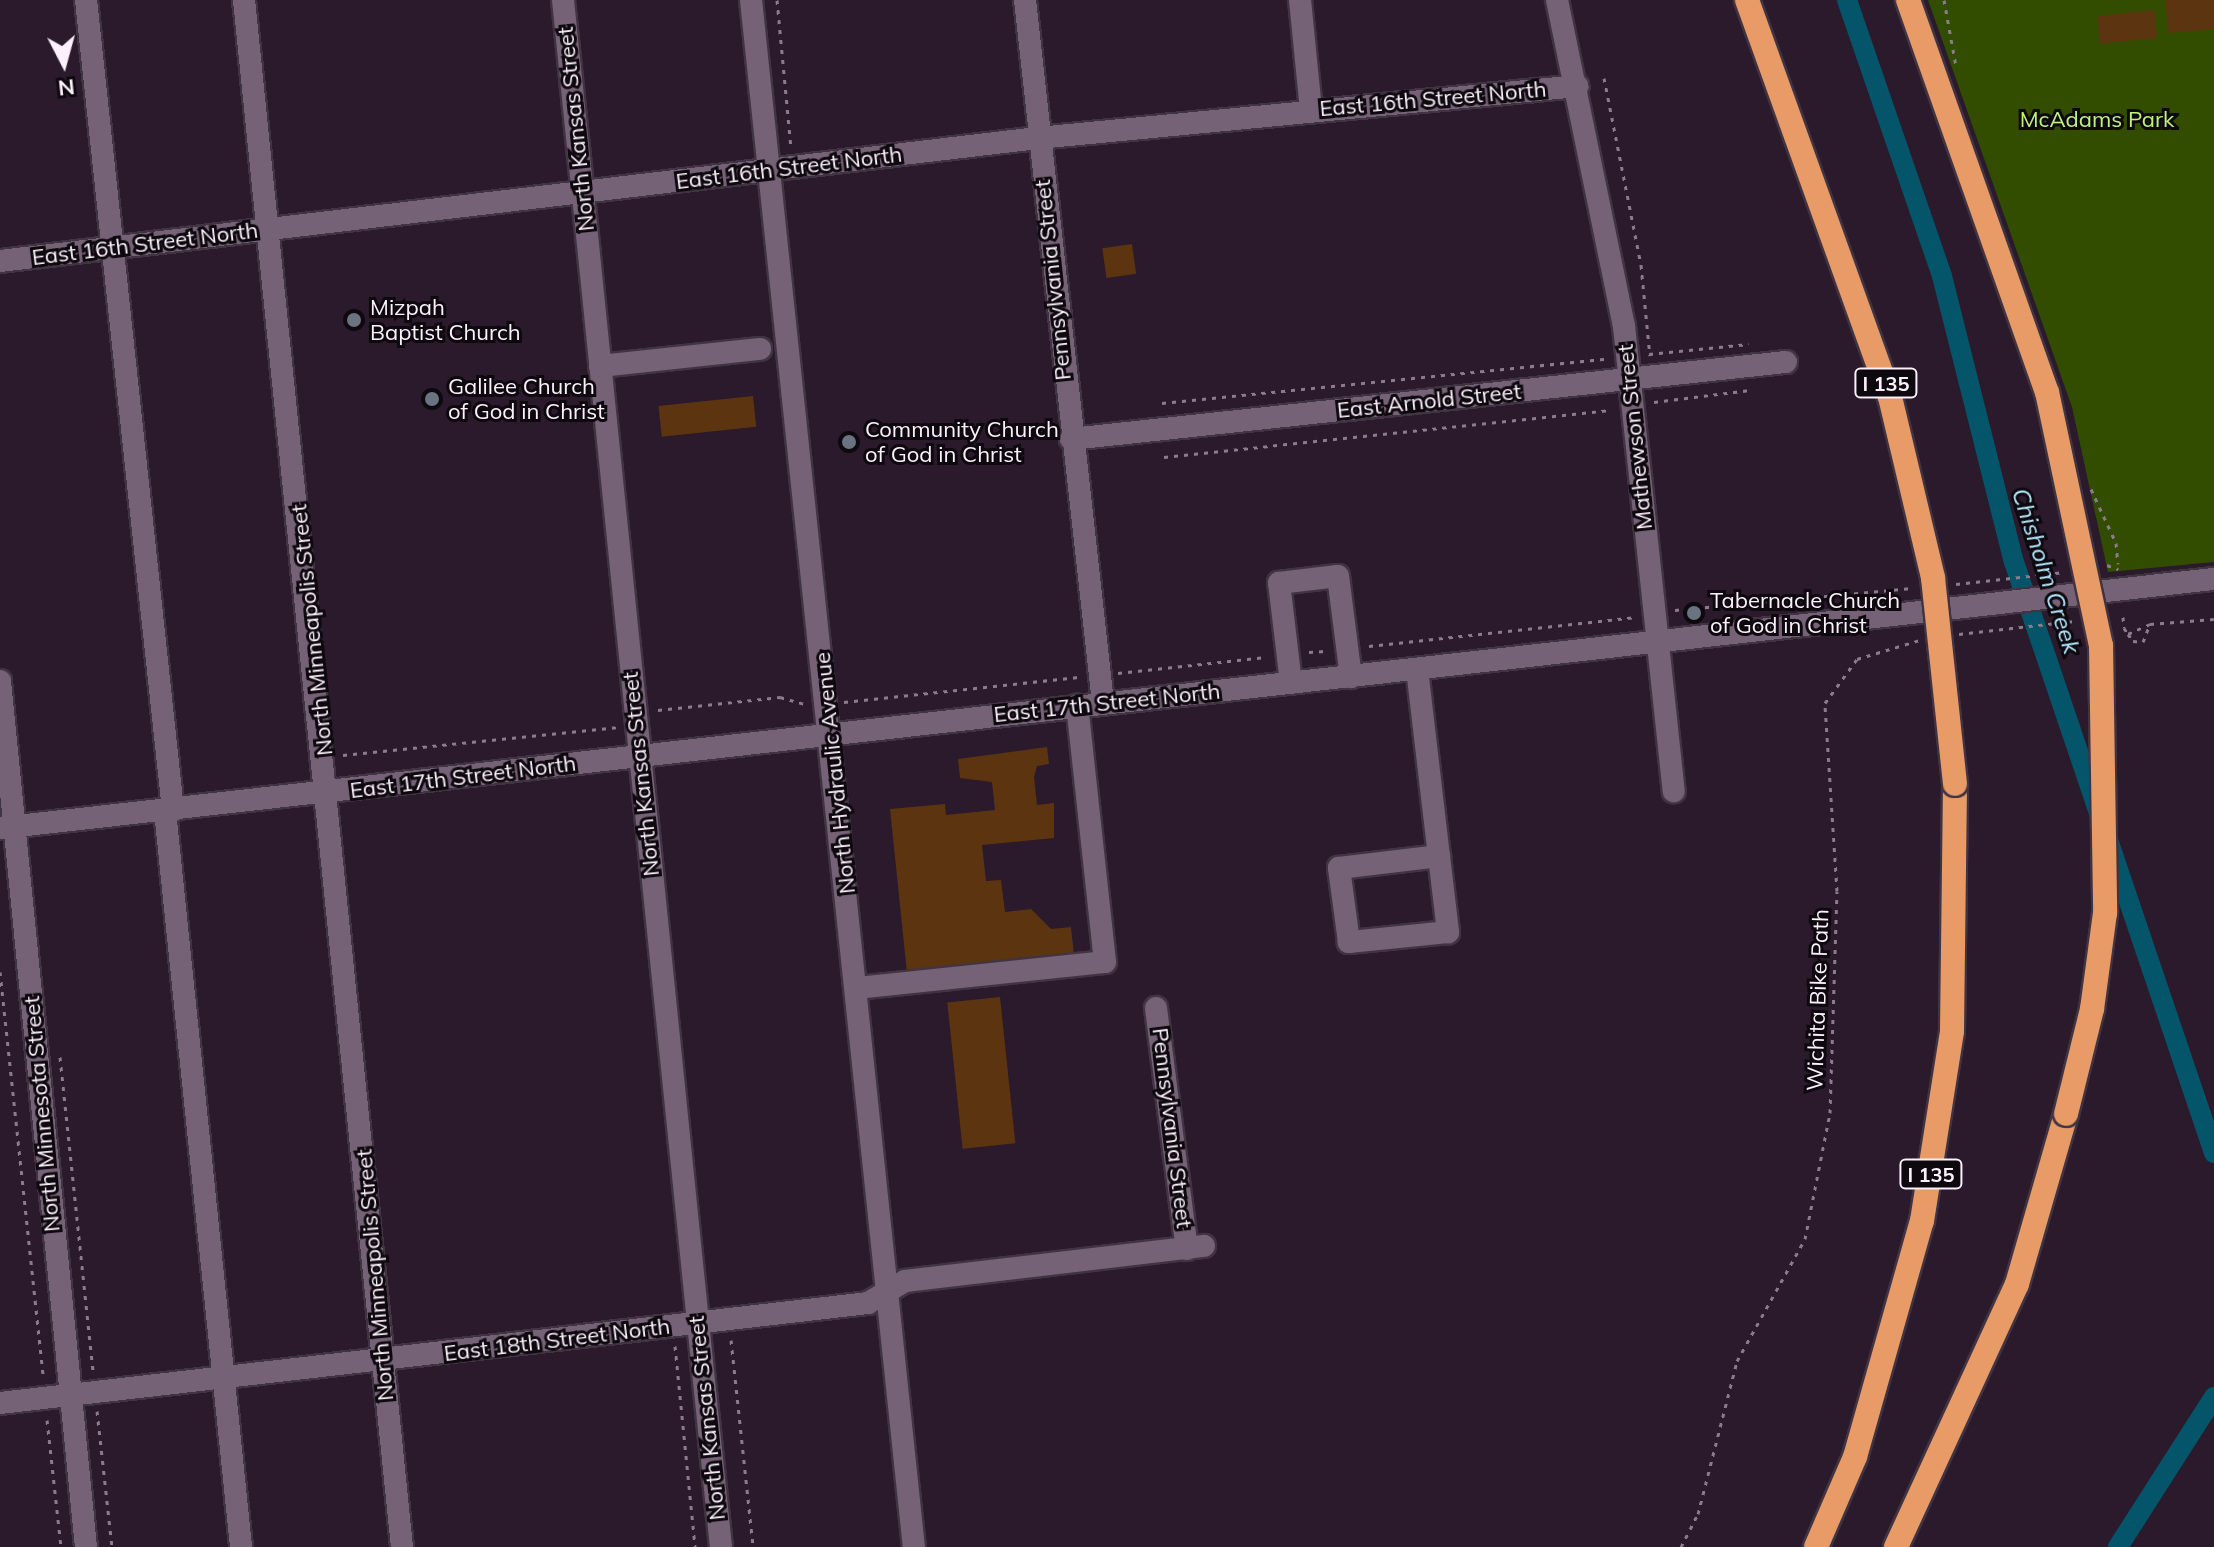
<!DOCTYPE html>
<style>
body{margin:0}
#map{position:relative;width:2214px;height:1547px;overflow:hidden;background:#2a1a2b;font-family:Mulish,sans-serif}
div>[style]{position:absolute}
.green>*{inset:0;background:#334d00}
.canal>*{height:20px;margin:-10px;padding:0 10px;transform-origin:10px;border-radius:10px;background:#04556a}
.building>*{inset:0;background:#5c340f;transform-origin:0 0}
.path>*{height:3px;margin-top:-1.5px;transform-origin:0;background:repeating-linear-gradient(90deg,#8a7c8b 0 4px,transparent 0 10px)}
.roads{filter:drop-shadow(2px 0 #413442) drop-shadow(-2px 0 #413442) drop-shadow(0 2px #413442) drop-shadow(0 -2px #413442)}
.minor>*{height:22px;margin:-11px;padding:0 11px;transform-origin:11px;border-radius:11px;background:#766276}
.highway>*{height:24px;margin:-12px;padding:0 12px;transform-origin:12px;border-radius:12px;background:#e89b66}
.bridges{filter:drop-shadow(2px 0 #413442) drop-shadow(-2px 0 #413442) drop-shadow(0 2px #413442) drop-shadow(0 -2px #413442)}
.highway-bridge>*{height:24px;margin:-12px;padding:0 12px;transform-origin:12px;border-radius:12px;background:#e89b66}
.dots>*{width:22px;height:22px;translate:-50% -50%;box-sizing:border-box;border:4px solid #0e080f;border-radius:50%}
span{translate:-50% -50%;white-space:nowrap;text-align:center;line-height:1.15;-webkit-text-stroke:6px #0e080f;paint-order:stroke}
.shield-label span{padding:2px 6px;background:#0e080f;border:2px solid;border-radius:6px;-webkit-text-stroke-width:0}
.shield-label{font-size:20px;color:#fcf0fc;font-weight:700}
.street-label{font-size:22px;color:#fcf0fc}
.park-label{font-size:22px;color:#bff27c}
.poi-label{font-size:22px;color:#fcf0fc}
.left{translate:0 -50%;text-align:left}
.water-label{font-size:24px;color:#b3eafe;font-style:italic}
.north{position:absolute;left:24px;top:24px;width:80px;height:80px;-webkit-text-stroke:6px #0e080f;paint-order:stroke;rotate:174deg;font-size:22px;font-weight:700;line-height:32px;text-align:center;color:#fcf0fc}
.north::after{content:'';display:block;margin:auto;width:28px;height:36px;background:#fcf0fc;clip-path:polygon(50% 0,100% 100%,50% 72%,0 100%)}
</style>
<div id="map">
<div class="green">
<i style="clip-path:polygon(1928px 0,2214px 0,2214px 562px,2108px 572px,2072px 407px)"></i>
</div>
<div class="canal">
<i style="left:1847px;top:0;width:292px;rotate:71deg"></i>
<i style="left:1942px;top:276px;width:295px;rotate:75.9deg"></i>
<i style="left:2014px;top:562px;width:624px;rotate:71.3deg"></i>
<i style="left:2118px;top:1547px;width:178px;rotate:-57.4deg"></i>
</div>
<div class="building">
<i style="clip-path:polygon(2165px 0,2214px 0,2214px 29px,2169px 33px)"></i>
<i style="left:2154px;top:10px;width:28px;height:57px;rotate:84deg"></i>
<i style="left:1132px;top:244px;width:30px;height:30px;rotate:82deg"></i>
<i style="left:753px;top:396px;width:31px;height:95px;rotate:84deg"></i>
<i style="clip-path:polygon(1047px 747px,1049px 764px,1037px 766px,1034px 777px,1037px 805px,1054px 803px,1054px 838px,982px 845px,986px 881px,1001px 880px,1005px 912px,1031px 909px,1051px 929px,1071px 927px,1074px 955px,907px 973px,890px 809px,945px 804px,946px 815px,995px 810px,992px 782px,960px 778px,958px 759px)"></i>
<i style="left:1000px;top:997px;width:147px;height:53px;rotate:84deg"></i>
</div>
<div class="path">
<i style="left:777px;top:0;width:148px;rotate:84.6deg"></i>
<i style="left:1944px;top:0;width:67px;rotate:79.7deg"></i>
<i style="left:1604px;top:78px;width:191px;rotate:78.8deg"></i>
<i style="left:1641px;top:265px;width:91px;rotate:84.4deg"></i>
<i style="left:1649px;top:354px;width:100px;rotate:-5.7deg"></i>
<i style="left:1654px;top:402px;width:97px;rotate:-7.1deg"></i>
<i style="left:1162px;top:403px;width:446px;rotate:-5.7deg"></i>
<i style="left:1164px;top:457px;width:449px;rotate:-6deg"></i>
<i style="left:2091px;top:489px;width:60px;rotate:65.2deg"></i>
<i style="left:2116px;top:543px;width:21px;rotate:85deg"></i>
<i style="left:2107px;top:565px;width:12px;rotate:20deg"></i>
<i style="left:1956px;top:584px;width:109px;rotate:-6.3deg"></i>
<i style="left:1675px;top:610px;width:238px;rotate:-5.3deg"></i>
<i style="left:2123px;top:617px;width:11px;rotate:85deg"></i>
<i style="left:2124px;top:628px;width:7px;rotate:56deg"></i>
<i style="left:2128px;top:634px;width:9px;rotate:54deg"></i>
<i style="left:2133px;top:641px;width:10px;rotate:6deg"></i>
<i style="left:2143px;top:642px;width:19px;rotate:-69deg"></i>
<i style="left:2150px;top:624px;width:24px;rotate:156deg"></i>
<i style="left:2150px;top:624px;width:64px;rotate:-4.5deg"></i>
<i style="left:1959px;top:634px;width:117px;rotate:-6.4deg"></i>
<i style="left:1369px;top:646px;width:269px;rotate:-6.2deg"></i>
<i style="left:1309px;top:652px;width:17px;rotate:-3deg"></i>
<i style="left:1118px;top:673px;width:149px;rotate:-6.2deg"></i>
<i style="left:844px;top:702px;width:236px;rotate:-6.1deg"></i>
<i style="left:658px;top:710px;width:123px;rotate:-6.1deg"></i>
<i style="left:780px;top:697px;width:25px;rotate:16deg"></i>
<i style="left:343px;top:755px;width:275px;rotate:-5.8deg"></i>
<i style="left:0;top:972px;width:406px;rotate:83.9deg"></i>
<i style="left:60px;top:1057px;width:316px;rotate:84deg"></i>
<i style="left:731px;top:1340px;width:208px;rotate:83.9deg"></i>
<i style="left:675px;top:1346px;width:202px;rotate:84.3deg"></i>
<i style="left:97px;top:1411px;width:137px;rotate:83.7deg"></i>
<i style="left:47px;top:1420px;width:128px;rotate:83.7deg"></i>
<i style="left:1681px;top:1547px;width:37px;rotate:-63deg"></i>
<i style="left:1698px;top:1514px;width:158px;rotate:-75.7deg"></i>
<i style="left:1737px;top:1361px;width:140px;rotate:-60.9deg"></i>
<i style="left:1805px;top:1239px;width:128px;rotate:-78.8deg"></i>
<i style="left:1830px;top:1113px;width:222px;rotate:-88.2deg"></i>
<i style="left:1837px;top:891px;width:188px;rotate:-93.7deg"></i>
<i style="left:1825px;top:703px;width:54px;rotate:-54deg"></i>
<i style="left:1857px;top:659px;width:66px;rotate:-16.8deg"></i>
</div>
<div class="roads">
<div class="minor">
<i style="left:86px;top:0;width:815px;rotate:83.87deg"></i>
<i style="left:244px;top:0;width:1555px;rotate:84.17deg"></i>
<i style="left:563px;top:0;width:1555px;rotate:84.17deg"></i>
<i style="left:751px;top:0;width:1556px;rotate:83.99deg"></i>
<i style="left:1025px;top:0;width:707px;rotate:83.67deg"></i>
<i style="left:1300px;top:0;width:111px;rotate:84.3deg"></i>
<i style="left:1557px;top:0;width:333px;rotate:78.4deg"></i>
<i style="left:1624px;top:326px;width:468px;rotate:83.9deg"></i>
<i style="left:0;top:261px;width:1045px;rotate:-6.76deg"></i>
<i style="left:1038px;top:138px;width:542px;rotate:-5.5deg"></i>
<i style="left:600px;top:366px;width:161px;rotate:-6.1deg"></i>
<i style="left:1071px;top:439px;width:719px;rotate:-6.15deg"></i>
<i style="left:1417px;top:669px;width:188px;rotate:83.3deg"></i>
<i style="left:1439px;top:856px;width:77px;rotate:83.2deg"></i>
<i style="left:1448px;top:932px;width:100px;rotate:174.2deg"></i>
<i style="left:1349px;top:942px;width:75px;rotate:-97.7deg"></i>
<i style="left:1339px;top:868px;width:101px;rotate:-6.8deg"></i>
<i style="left:0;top:681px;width:870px;rotate:84.33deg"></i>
<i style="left:1291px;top:683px;width:101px;rotate:-96.8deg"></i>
<i style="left:1279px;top:583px;width:59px;rotate:-6.8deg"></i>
<i style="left:1338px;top:576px;width:102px;rotate:82.7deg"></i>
<i style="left:165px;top:811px;width:740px;rotate:84.1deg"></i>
<i style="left:0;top:828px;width:2228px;rotate:-6.42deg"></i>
<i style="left:857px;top:988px;width:249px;rotate:-6deg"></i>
<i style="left:1105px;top:962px;width:258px;rotate:-96.2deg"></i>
<i style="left:1156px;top:1008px;width:243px;rotate:82.7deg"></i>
<i style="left:0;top:1403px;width:874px;rotate:-6.57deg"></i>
<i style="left:868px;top:1303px;width:43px;rotate:-30.7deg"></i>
<i style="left:905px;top:1281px;width:301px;rotate:-6.7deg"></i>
</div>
<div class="highway">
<i style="left:1816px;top:1547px;width:98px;rotate:-66.6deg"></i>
<i style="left:1855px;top:1457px;width:245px;rotate:-74.2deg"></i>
<i style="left:1922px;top:1221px;width:192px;rotate:-81deg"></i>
<i style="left:1952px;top:1031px;width:247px;rotate:-89.3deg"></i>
<i style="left:1896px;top:1547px;width:289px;rotate:-65.3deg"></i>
<i style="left:2017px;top:1284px;width:177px;rotate:-73.9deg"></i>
</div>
</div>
<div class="bridges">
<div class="highway-bridge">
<i style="left:1747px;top:0;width:422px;rotate:70.2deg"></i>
<i style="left:1890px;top:397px;width:186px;rotate:76.6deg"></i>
<i style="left:1933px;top:578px;width:207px;rotate:83.9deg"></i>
<i style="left:1908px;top:0;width:416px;rotate:70.5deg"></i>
<i style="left:2047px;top:392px;width:259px;rotate:78deg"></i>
<i style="left:2101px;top:645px;width:268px;rotate:89.1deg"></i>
<i style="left:2105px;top:913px;width:97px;rotate:97.7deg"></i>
<i style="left:2092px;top:1009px;width:108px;rotate:103.9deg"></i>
</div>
</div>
<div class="dots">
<i style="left:354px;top:320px;background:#6b7280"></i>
<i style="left:432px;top:399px;background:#6b7280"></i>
<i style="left:849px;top:442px;background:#6b7280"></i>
<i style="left:1694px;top:613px;background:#6b7280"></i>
</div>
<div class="shield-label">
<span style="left:1886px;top:383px">I 135</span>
<span style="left:1931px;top:1174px">I 135</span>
</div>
<div class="street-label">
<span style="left:1433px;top:99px;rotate:-5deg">East 16th Street North</span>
<span style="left:576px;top:129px;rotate:-96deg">North Kansas Street</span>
<span style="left:789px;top:168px;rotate:-7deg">East 16th Street North</span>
<span style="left:145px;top:244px;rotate:-7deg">East 16th Street North</span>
<span style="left:1053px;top:280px;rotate:-96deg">Pennsylvania Street</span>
<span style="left:1429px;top:401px;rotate:-6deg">East Arnold Street</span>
<span style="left:1635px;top:437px;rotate:-96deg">Mathewson Street</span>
<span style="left:312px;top:630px;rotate:-96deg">North Minneapolis Street</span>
<span style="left:1107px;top:703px;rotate:-6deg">East 17th Street North</span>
<span style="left:835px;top:773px;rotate:-96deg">North Hydraulic Avenue</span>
<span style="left:641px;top:774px;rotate:-96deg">North Kansas Street</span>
<span style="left:463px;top:777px;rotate:-7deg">East 17th Street North</span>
<span style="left:1818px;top:1000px;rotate:-88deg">Wichita Bike Path</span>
<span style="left:42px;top:1114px;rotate:-95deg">North Minnesota Street</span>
<span style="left:1172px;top:1128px;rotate:83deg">Pennsylvania Street</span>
<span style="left:375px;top:1275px;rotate:-95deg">North Minneapolis Street</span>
<span style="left:557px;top:1340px;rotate:-7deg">East 18th Street North</span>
<span style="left:707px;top:1418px;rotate:-96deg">North Kansas Street</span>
</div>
<div class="park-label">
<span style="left:2097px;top:120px">McAdams Park</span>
</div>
<div class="poi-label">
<span class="left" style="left:370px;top:320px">Mizpah<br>Baptist Church</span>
<span class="left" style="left:448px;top:399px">Galilee Church<br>of God in Christ</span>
<span class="left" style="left:865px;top:442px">Community Church<br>of God in Christ</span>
<span class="left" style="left:1710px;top:613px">Tabernacle Church<br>of God in Christ</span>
</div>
<div class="water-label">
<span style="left:2046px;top:571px;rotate:72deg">Chisholm Creek</span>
</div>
<div class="north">N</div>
</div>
